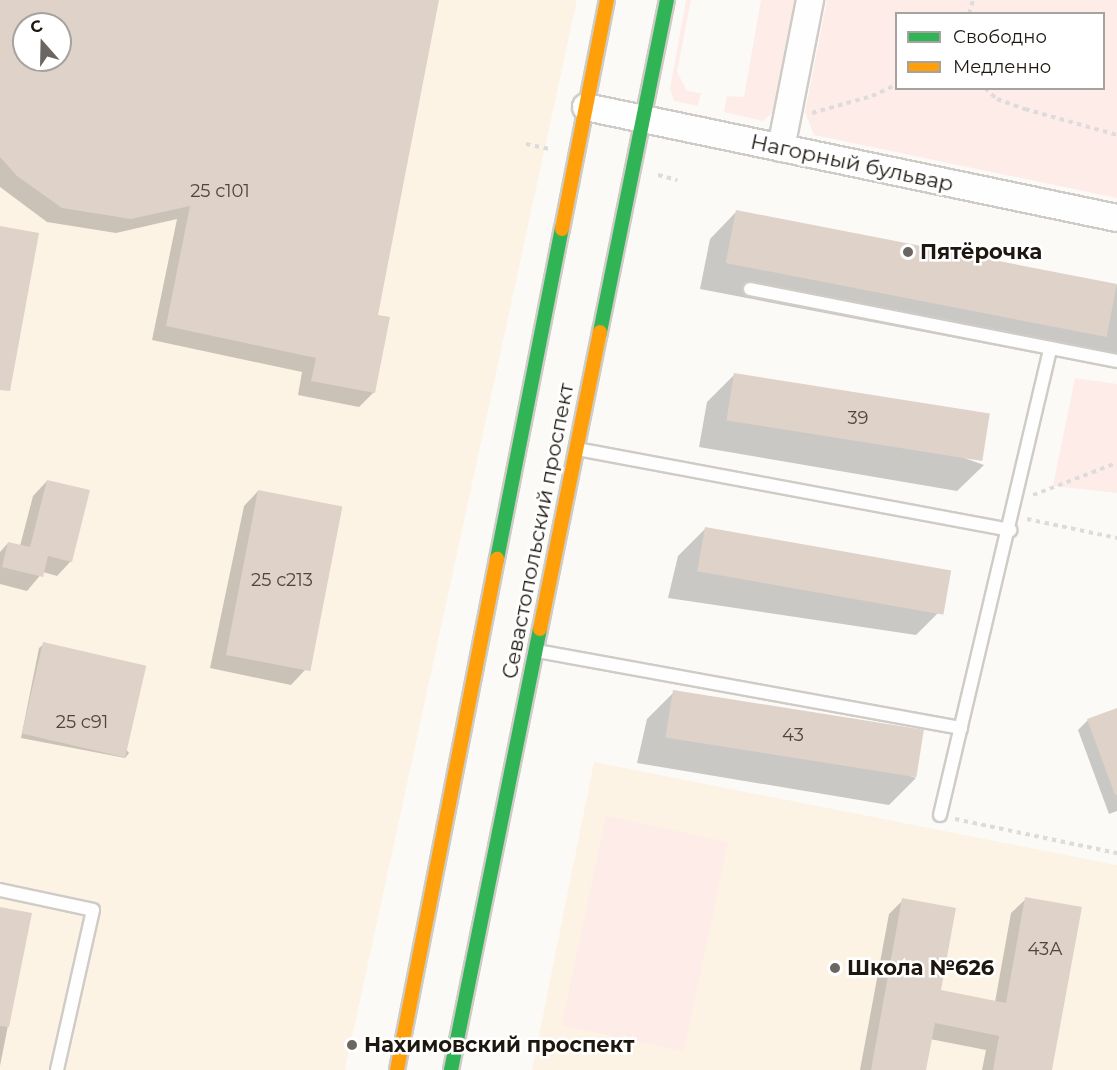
<!DOCTYPE html>
<meta charset="utf-8">
<style>
body{margin:0}
#map{position:relative;width:1117px;height:1070px;overflow:hidden;background:#fcfaf7;font-family:Montserrat,sans-serif}
div>[style]{position:absolute}
.built>*{inset:0;background:#fdf3e5}
.green>*{inset:0;background:#fdece8;transform-origin:0 0}
.shadow>*{inset:0;background:#0003}
.building>*{inset:0;background:#dfd2c9;transform-origin:0 0}
.path>*{height:4px;margin-top:-2px;transform-origin:0;background:repeating-linear-gradient(90deg,#dddcdb 0 4.5px,transparent 0 9px)}
.roads{filter:drop-shadow(2px 0 #cfccc7) drop-shadow(-2px 0 #cfccc7) drop-shadow(0 2px #cfccc7) drop-shadow(0 -2px #cfccc7)}
.lane>*{height:12px;margin:-6px;padding:0 6px;transform-origin:6px;border-radius:6px;background:#fffefe}
.street>*{height:26px;margin:-13px;padding:0 13px;transform-origin:13px;border-radius:13px;background:#fffefe}
.fast>*{height:14px;margin:-7px;padding:0 7px;transform-origin:7px;border-radius:7px;background:#30b455}
.slow>*{height:14px;margin:-7px;padding:0 7px;transform-origin:7px;border-radius:7px;background:#ff9f0a}
.dots>*{width:16px;height:16px;translate:-50% -50%;box-sizing:border-box;border:3px solid #fff;border-radius:50%}
span{translate:-50% -50%;white-space:nowrap;text-align:center;line-height:1.15;-webkit-text-stroke:5px #fff;paint-order:stroke}
.number-label{font-size:18px;color:#4e463e}
.number-label span{-webkit-text-stroke-width:0}
.street-label{font-size:21px;color:#1d1710}
.poi-label{font-size:21px;color:#1d1710;font-weight:700}
.left{translate:0 -50%;text-align:left}
.legend{position:absolute;left:895px;top:12px;width:210px;height:78px;box-sizing:border-box;background:#fff;border:2px solid #a5a29f;margin:0;padding:8px 10px;list-style:none;font-size:18px;color:#1d1710}
.legend li{display:flex;align-items:center;gap:12px;height:30px}
.legend b{width:30px;border:2px solid #a5a29f}
.north{position:absolute;left:12px;top:12px;width:60px;height:60px;box-sizing:border-box;background:#fff;border:2px solid #a5a29f;border-radius:50%;rotate:340deg;font-size:16px;font-weight:700;line-height:24px;text-align:center;color:#1d1710}
.north::after{content:'';display:block;margin:auto;width:21px;height:27px;background:#6b6661;clip-path:polygon(50% 0,100% 100%,50% 72%,0 100%)}
</style>
<div id="map">
<div class="built">
<i style="clip-path:polygon(evenodd,0 0,577px 0,345px 1070px,0 1070px,0 0,24px 24px,60px 24px,60px 60px,24px 60px,24px 24px)"></i>
<i style="clip-path:polygon(594px 762px,1117px 865px,1117px 1070px,532px 1070px)"></i>
</div>
<div class="green">
<i style="clip-path:polygon(686px 0,691px 0,677px 72px,687px 91px,701px 93px,698px 106px,674px 101px,670px 89px)"></i>
<i style="clip-path:polygon(761px 0,796px 0,774px 111px,763px 121px,724px 112px,727px 96px,744px 97px)"></i>
<i style="clip-path:polygon(evenodd,827px 0,1117px 0,1117px 198px,814px 135px,805px 112px,827px 0,896px 14px,1104px 14px,1104px 88px,896px 88px,896px 14px)"></i>
<i style="clip-path:polygon(1075px 378px,1117px 384px,1117px 493px,1053px 486px)"></i>
<i style="left:606px;top:816px;width:125px;height:214px;rotate:12deg"></i>
</div>
<div class="shadow">
<i style="clip-path:polygon(evenodd,0 0,438px 0,376px 316px,374px 392px,359px 407px,298px 395px,302px 372px,152px 340px,177px 219px,116px 233px,47px 222px,0 187px,0 0,24px 24px,60px 24px,60px 60px,24px 60px,24px 24px)"></i>
<i style="clip-path:polygon(736px 212px,1117px 285px,1117px 369px,700px 289px,710px 239px)"></i>
<i style="clip-path:polygon(734px 375px,984px 465px,957px 491px,699px 447px,707px 402px)"></i>
<i style="clip-path:polygon(47px 481px,71px 561px,57px 576px,43px 572px,27px 591px,0 584px,0 552px,8px 543px,20px 546px,33px 496px)"></i>
<i style="clip-path:polygon(258px 491px,305px 670px,291px 685px,210px 668px,244px 506px)"></i>
<i style="clip-path:polygon(705px 529px,943px 608px,916px 635px,668px 598px,678px 556px)"></i>
<i style="clip-path:polygon(44px 644px,129px 753px,125px 758px,21px 738px,39px 648px)"></i>
<i style="clip-path:polygon(674px 692px,916px 778px,889px 805px,637px 763px,647px 719px)"></i>
<i style="clip-path:polygon(1117px 709px,1117px 811px,1109px 814px,1078px 730px,1088px 720px)"></i>
<i style="clip-path:polygon(1026px 899px,1051px 1070px,982px 1070px,986px 1050px,930px 1039px,925px 1070px,860px 1070px,889px 914px,903px 900px,940px 991px,995px 1002px,1011px 913px)"></i>
<i style="clip-path:polygon(0 908px,30px 914px,0 1066px)"></i>
</div>
<div class="building">
<i style="clip-path:polygon(evenodd,0 0,439px 0,378px 315px,390px 317px,375px 393px,311px 381px,316px 358px,166px 326px,190px 206px,131px 219px,62px 208px,17px 176px,0 157px,0 0,24px 24px,60px 24px,60px 60px,24px 60px,24px 24px)"></i>
<i style="left:736px;top:210px;width:388px;height:54px;rotate:11deg"></i>
<i style="clip-path:polygon(0 226px,39px 233px,10px 391px,0 390px)"></i>
<i style="left:734px;top:373px;width:259px;height:48px;rotate:9deg"></i>
<i style="clip-path:polygon(47px 480px,90px 490px,72px 562px,48px 556px,43px 577px,2px 567px,8px 542px,30px 547px)"></i>
<i style="left:258px;top:490px;width:86px;height:168px;rotate:11deg"></i>
<i style="left:705px;top:527px;width:250px;height:45px;rotate:10deg"></i>
<i style="left:43px;top:642px;width:106px;height:94px;rotate:13deg"></i>
<i style="left:673px;top:690px;width:254px;height:48px;rotate:9deg"></i>
<i style="clip-path:polygon(1117px 708px,1117px 795px,1115px 795px,1087px 719px)"></i>
<i style="clip-path:polygon(1025px 897px,1082px 907px,1052px 1070px,993px 1070px,999px 1036px,935px 1023px,926px 1070px,871px 1070px,902px 898px,956px 908px,941px 990px,1006px 1003px)"></i>
<i style="clip-path:polygon(0 907px,32px 913px,9px 1027px,0 1026px)"></i>
</div>
<div class="path">
<i style="left:969px;top:14px;width:15px;rotate:-74deg"></i>
<i style="left:985px;top:88px;width:16px;rotate:43deg"></i>
<i style="left:997px;top:99px;width:30px;rotate:20deg"></i>
<i style="left:1025px;top:109px;width:96px;rotate:15.8deg"></i>
<i style="left:812px;top:113px;width:62px;rotate:-15.8deg"></i>
<i style="left:872px;top:96px;width:26px;rotate:-25deg"></i>
<i style="left:526px;top:144px;width:24px;rotate:12deg"></i>
<i style="left:658px;top:175px;width:20px;rotate:15deg"></i>
<i style="left:1033px;top:495px;width:90px;rotate:-20.9deg"></i>
<i style="left:1027px;top:519px;width:92px;rotate:11.9deg"></i>
<i style="left:955px;top:819px;width:166px;rotate:11.9deg"></i>
</div>
<div class="roads">
<div class="lane">
<i style="left:750px;top:289px;width:374px;rotate:11.1deg"></i>
<i style="left:577px;top:449px;width:441px;rotate:10.6deg"></i>
<i style="left:537px;top:651px;width:431px;rotate:10.3deg"></i>
<i style="left:940px;top:815px;width:480px;rotate:-76.7deg"></i>
<i style="left:0;top:890px;width:95px;rotate:12.1deg"></i>
<i style="left:93px;top:910px;width:164px;rotate:102.7deg"></i>
</div>
<div class="street">
<i style="left:586px;top:107px;width:542px;rotate:11.81deg"></i>
<i style="left:781px;top:148px;width:151px;rotate:-78.9deg"></i>
</div>
<div class="fast">
<i style="left:600px;top:332px;width:339px;rotate:-78.6deg"></i>
<i style="left:497px;top:559px;width:336px;rotate:-78.9deg"></i>
<i style="left:451px;top:1070px;width:450px;rotate:-78.6deg"></i>
</div>
<div class="slow">
<i style="left:562px;top:229px;width:233px;rotate:-78.9deg"></i>
<i style="left:540px;top:629px;width:303px;rotate:-78.6deg"></i>
<i style="left:397px;top:1070px;width:521px;rotate:-78.93deg"></i>
</div>
</div>
<div class="dots">
<i style="left:908px;top:252px;background:#6b6661"></i>
<i style="left:835px;top:968px;background:#6b6661"></i>
<i style="left:352px;top:1045px;background:#6b6661"></i>
</div>
<div class="number-label">
<span style="left:220px;top:191px">25 с101</span>
<span style="left:858px;top:418px">39</span>
<span style="left:282px;top:580px">25 с213</span>
<span style="left:82px;top:722px">25 с91</span>
<span style="left:793px;top:735px">43</span>
<span style="left:1045px;top:949px">43А</span>
</div>
<div class="street-label">
<span style="left:852px;top:163px;rotate:12deg">Нагорный бульвар</span>
<span style="left:538px;top:531px;rotate:-79deg">Севастопольский проспект</span>
</div>
<div class="poi-label">
<span class="left" style="left:920px;top:252px">Пятёрочка</span>
<span class="left" style="left:847px;top:968px">Школа №626</span>
<span class="left" style="left:364px;top:1045px">Нахимовский проспект</span>
</div>
<ul class="legend">
<li><b style="height:8px;background:#30b455"></b>Свободно</li>
<li><b style="height:8px;background:#ff9f0a"></b>Медленно</li>
</ul>
<div class="north">С</div>
</div>
